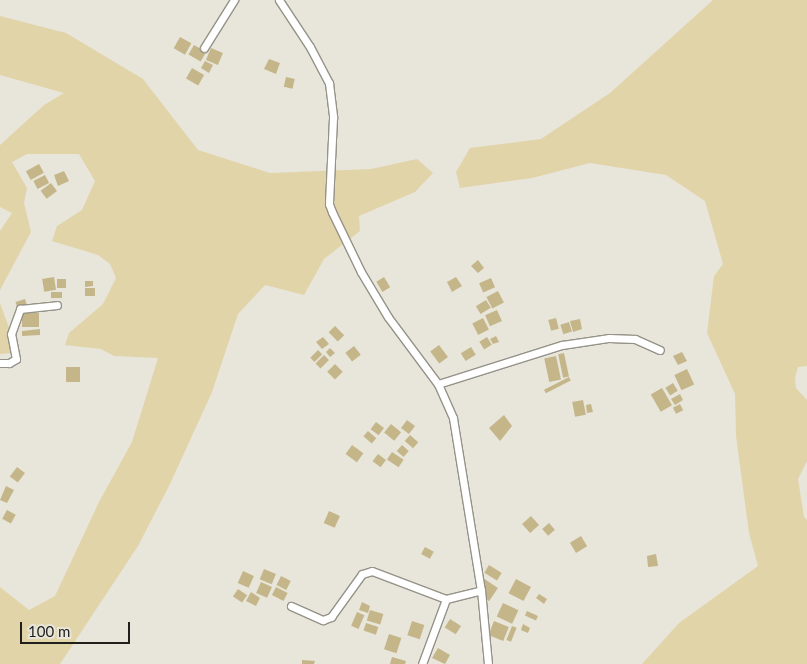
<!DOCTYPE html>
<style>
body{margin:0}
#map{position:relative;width:807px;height:664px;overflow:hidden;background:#e8e5da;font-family:Lato,sans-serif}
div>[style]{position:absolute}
.green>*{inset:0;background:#e2d4a9}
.building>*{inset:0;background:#c5b689;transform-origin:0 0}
.roads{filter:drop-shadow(1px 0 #959289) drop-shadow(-1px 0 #959289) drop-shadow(0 1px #959289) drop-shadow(0 -1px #959289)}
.street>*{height:7px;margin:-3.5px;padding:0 3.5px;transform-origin:3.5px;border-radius:3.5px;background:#fff}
span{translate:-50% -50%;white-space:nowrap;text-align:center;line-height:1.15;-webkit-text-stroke:4px #e8e5da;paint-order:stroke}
.scale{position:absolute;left:20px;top:622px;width:110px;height:22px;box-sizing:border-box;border:2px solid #201f1b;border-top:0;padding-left:6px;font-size:15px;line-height:18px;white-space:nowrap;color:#201f1b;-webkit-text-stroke:4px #e8e5da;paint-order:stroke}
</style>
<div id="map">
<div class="green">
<i style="clip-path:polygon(713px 0,807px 0,807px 366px,798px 367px,795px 378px,796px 388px,807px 400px,807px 461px,798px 479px,804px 517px,807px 520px,807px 664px,642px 664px,679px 623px,758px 566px,749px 533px,736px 436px,735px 394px,707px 333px,714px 276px,723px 264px,705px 201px,666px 175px,590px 163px,532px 178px,460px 188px,456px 172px,470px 148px,541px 139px,610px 93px)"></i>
<i style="clip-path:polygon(0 16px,66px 33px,143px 79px,198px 150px,270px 173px,371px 169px,417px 159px,433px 173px,415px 192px,359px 216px,360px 231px,324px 259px,304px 295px,265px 285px,238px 314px,212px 392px,170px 484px,138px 546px,60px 664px,0 664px,0 587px,29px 610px,55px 596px,99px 502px,132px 442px,158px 358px,114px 356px,101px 349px,65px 345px,69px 333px,103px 304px,116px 278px,110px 264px,98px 255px,52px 241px,57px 226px,82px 210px,95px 181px,79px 154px,27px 154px,12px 162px,27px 188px,24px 203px,31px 232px,0 290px,0 231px,12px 213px,0 207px,0 145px,44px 105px,64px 93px,0 75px)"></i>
<i style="clip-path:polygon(0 303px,16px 347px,21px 352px,0 354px)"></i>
</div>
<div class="building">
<i style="left:180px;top:37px;width:13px;height:13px;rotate:29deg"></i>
<i style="left:194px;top:45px;width:14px;height:11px;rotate:30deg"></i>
<i style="left:211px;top:48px;width:13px;height:13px;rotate:23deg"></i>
<i style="clip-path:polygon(269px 59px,280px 63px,276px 74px,264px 69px)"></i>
<i style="clip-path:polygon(205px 61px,213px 65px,209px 73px,201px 68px)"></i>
<i style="left:192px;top:68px;width:14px;height:12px;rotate:30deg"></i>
<i style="left:286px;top:77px;width:9px;height:10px;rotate:13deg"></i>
<i style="left:39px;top:164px;width:10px;height:15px;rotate:61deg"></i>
<i style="clip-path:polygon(64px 171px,69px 181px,58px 186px,54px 175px)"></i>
<i style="left:45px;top:175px;width:9px;height:13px;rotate:63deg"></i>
<i style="left:51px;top:183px;width:10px;height:13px;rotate:53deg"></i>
<i style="clip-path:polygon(478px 260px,484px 268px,478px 273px,471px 266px)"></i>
<i style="left:54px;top:277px;width:13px;height:12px;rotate:81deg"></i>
<i style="left:384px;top:277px;width:12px;height:9px;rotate:59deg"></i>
<i style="clip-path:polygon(456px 277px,462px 286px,452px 292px,447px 282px)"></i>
<i style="left:491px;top:278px;width:10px;height:13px;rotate:66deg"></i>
<i style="left:66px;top:279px;width:9px;height:9px;rotate:90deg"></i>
<i style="clip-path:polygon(85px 281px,93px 281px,93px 286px,85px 287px)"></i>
<i style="left:85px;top:288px;width:10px;height:8px"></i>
<i style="left:498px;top:291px;width:13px;height:13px;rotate:63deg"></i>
<i style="left:51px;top:292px;width:11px;height:6px"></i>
<i style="left:25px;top:299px;width:6px;height:10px;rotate:72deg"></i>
<i style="left:486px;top:300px;width:9px;height:12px;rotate:58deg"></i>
<i style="left:497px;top:310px;width:12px;height:13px;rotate:66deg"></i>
<i style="left:39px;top:313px;width:14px;height:17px;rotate:90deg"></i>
<i style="left:483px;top:318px;width:13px;height:12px;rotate:63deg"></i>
<i style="left:556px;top:318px;width:11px;height:8px;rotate:75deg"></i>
<i style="clip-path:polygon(580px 319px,582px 329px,573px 332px,570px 321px)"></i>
<i style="left:569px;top:322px;width:10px;height:9px;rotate:73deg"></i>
<i style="left:335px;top:326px;width:13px;height:9px;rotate:45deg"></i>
<i style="clip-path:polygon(40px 329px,40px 335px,22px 336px,22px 331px)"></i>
<i style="clip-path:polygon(496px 336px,499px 342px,493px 344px,490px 339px)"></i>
<i style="clip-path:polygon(323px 337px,329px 344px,322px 349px,316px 342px)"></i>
<i style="left:487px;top:337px;width:9px;height:9px;rotate:58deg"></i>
<i style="left:439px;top:345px;width:15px;height:11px;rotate:53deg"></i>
<i style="left:354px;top:346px;width:11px;height:11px;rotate:52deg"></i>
<i style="left:471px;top:347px;width:9px;height:12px;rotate:58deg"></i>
<i style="clip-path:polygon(330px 348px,335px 353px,330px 357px,326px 352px)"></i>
<i style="left:318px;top:350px;width:6px;height:11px;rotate:45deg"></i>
<i style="clip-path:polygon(682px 352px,687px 361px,678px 365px,673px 356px)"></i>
<i style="left:564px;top:353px;width:24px;height:6px;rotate:78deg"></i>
<i style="left:324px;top:355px;width:7px;height:12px;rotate:45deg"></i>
<i style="left:556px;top:356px;width:24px;height:12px;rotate:78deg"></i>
<i style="left:335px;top:364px;width:11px;height:11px;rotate:45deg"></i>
<i style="left:80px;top:367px;width:15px;height:14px;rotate:90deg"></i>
<i style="left:687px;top:369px;width:17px;height:14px;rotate:65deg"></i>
<i style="left:569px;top:377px;width:4px;height:28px;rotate:63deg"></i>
<i style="left:673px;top:383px;width:9px;height:9px;rotate:58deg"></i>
<i style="left:662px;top:388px;width:20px;height:13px;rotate:60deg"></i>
<i style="clip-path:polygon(680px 394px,683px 400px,675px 405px,671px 399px)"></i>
<i style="left:583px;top:400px;width:15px;height:11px;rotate:79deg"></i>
<i style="clip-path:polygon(591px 404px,593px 412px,587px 413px,586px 405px)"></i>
<i style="left:680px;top:404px;width:7px;height:8px;rotate:63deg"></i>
<i style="clip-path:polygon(504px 415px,512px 426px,500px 441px,489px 428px)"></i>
<i style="left:407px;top:420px;width:10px;height:10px;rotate:37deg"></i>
<i style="left:376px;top:422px;width:10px;height:9px;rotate:37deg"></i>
<i style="left:391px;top:424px;width:13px;height:11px;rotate:39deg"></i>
<i style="left:368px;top:431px;width:11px;height:7px;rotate:41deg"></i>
<i style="left:410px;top:435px;width:11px;height:8px;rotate:41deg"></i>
<i style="left:352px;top:445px;width:14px;height:11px;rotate:36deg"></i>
<i style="left:402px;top:445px;width:9px;height:8px;rotate:41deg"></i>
<i style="left:392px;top:452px;width:14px;height:9px;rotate:34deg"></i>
<i style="left:378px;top:454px;width:10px;height:9px;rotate:37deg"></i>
<i style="left:17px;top:467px;width:10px;height:12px;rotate:37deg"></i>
<i style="clip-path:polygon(6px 486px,14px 490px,7px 503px,0 500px)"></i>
<i style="left:7px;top:510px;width:10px;height:10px;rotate:29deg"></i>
<i style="left:329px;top:511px;width:12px;height:13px;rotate:24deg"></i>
<i style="left:531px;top:516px;width:12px;height:12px;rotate:48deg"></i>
<i style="left:549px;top:523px;width:9px;height:9px;rotate:49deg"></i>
<i style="left:581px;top:536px;width:12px;height:13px;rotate:59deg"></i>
<i style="left:425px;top:547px;width:10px;height:8px;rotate:29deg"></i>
<i style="clip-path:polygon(656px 554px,658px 566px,648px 567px,647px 556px)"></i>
<i style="left:489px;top:565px;width:15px;height:9px;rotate:32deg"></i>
<i style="left:264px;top:569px;width:13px;height:11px;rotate:23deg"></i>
<i style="left:243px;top:571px;width:12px;height:13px;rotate:24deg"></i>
<i style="left:281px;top:576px;width:11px;height:10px;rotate:27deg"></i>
<i style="left:483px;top:578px;width:18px;height:16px;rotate:34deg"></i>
<i style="left:516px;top:579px;width:17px;height:16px;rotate:28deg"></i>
<i style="left:261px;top:582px;width:12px;height:12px;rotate:24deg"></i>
<i style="left:276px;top:587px;width:13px;height:9px;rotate:27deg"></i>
<i style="left:238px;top:589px;width:11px;height:9px;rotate:34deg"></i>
<i style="clip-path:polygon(251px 592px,260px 598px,256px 606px,246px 601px)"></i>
<i style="clip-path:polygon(539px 594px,547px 599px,544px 604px,536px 598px)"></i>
<i style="clip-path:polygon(362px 602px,370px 606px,368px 613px,359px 610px)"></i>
<i style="left:503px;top:603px;width:17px;height:15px;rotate:25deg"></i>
<i style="left:370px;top:610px;width:14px;height:11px;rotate:17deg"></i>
<i style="left:527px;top:611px;width:12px;height:5px;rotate:24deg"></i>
<i style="left:357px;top:612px;width:8px;height:15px;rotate:23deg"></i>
<i style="left:450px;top:619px;width:13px;height:10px;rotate:32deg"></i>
<i style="left:412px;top:621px;width:13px;height:15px;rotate:18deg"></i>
<i style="left:494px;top:621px;width:16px;height:15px;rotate:22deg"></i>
<i style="left:366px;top:623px;width:13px;height:8px;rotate:18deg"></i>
<i style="clip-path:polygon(523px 624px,530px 628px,528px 633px,521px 630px)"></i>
<i style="left:512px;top:626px;width:5px;height:15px;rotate:22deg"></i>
<i style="left:389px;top:634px;width:13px;height:16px;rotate:18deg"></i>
<i style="clip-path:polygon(438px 648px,450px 655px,445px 664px,432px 658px)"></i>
<i style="clip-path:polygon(392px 657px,406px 661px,405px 664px,390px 664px)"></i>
<i style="clip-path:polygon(302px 660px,315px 661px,314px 664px,302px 664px)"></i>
</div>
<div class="roads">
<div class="street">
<i style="left:279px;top:0;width:56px;rotate:56.6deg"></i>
<i style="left:310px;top:47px;width:41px;rotate:62.2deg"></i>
<i style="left:329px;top:83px;width:35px;rotate:83deg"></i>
<i style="left:333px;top:118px;width:86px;rotate:92.7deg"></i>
<i style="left:329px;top:204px;width:9px;rotate:69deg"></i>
<i style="left:332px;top:212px;width:67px;rotate:64.2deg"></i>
<i style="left:361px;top:272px;width:52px;rotate:59deg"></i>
<i style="left:388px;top:317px;width:84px;rotate:53.3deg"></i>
<i style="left:438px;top:384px;width:37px;rotate:66deg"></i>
<i style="left:453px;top:418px;width:174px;rotate:80.8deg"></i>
<i style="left:481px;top:590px;width:74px;rotate:84.6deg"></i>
<i style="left:204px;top:48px;width:57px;rotate:-58deg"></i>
<i style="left:0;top:363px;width:9px"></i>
<i style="left:9px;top:363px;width:8px;rotate:-30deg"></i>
<i style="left:16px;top:359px;width:25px;rotate:-101deg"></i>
<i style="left:11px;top:334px;width:27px;rotate:-70deg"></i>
<i style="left:20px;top:309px;width:37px;rotate:-6deg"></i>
<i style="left:438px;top:384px;width:130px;rotate:-17.5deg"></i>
<i style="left:562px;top:345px;width:48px;rotate:-8.5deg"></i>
<i style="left:609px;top:338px;width:26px;rotate:2deg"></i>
<i style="left:635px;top:339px;width:27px;rotate:24deg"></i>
<i style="left:291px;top:606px;width:35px;rotate:24deg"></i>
<i style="left:323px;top:620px;width:9px;rotate:-21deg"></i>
<i style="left:331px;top:617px;width:53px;rotate:-54.2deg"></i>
<i style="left:362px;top:574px;width:10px;rotate:-17deg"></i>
<i style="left:372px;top:571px;width:79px;rotate:20.7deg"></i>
<i style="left:446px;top:599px;width:36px;rotate:-14deg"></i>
<i style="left:422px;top:664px;width:69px;rotate:-69.7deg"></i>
</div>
</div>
<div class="scale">100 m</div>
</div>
